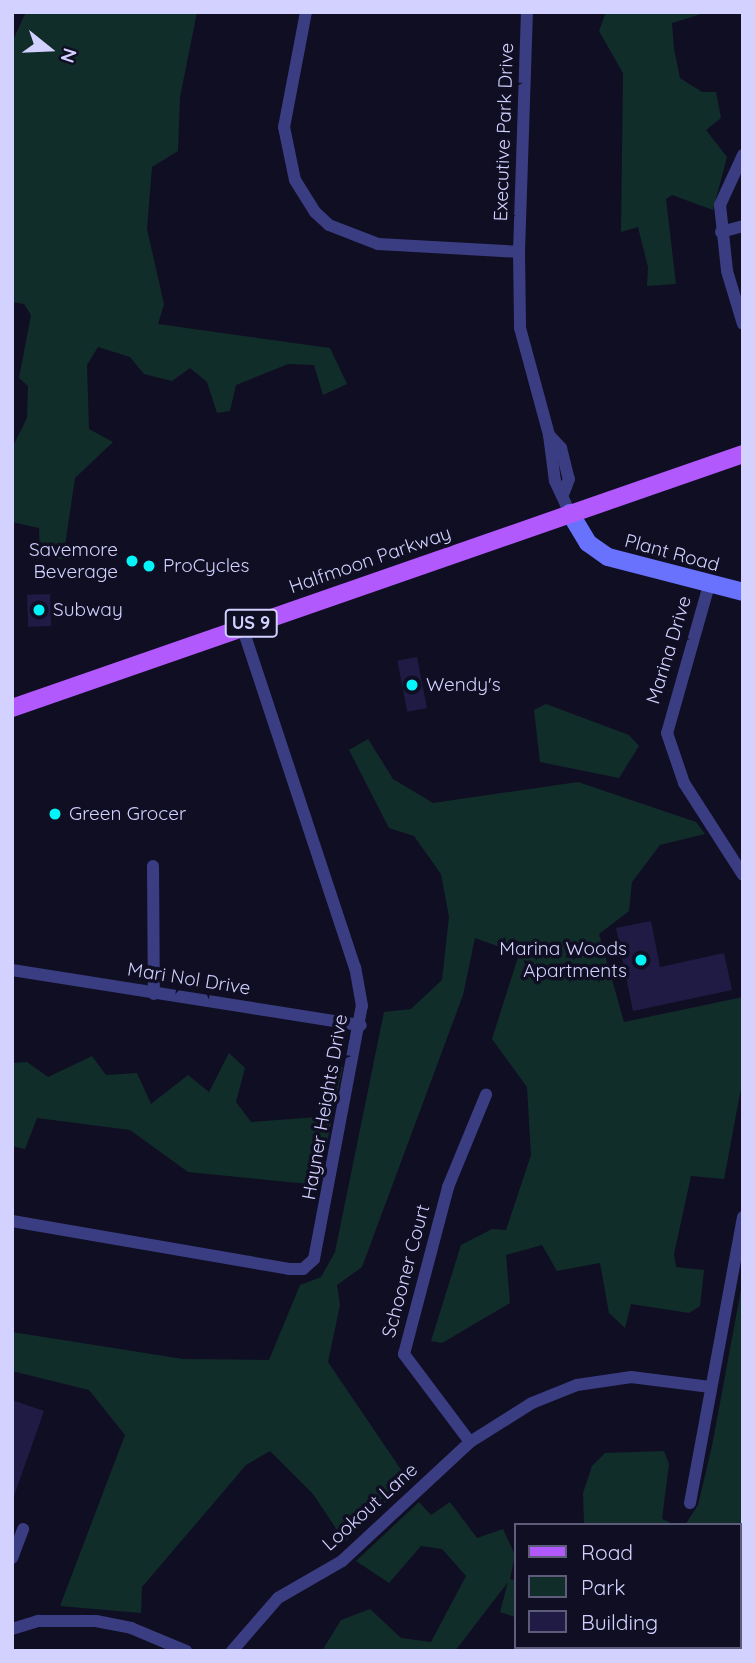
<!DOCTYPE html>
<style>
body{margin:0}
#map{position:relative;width:755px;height:1663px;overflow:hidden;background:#100e23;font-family:Quicksand,sans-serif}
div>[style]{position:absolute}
.green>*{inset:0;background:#112d2a}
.building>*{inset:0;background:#1f1b44;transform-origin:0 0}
.street>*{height:12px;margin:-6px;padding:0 6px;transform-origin:6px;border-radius:6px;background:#3a3d82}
.secondary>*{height:18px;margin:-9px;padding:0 9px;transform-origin:9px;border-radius:9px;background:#6972fd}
.primary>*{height:18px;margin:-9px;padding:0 9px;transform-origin:9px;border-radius:9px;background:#b259fd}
.dots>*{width:19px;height:19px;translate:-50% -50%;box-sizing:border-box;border:4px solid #100e23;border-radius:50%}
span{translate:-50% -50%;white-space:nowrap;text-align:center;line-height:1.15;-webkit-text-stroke:7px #100e23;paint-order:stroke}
.shield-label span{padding:2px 5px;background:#100e23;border:2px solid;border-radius:5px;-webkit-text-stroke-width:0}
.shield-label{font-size:18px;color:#d3d1ff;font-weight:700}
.street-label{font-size:19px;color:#d3d1ff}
.poi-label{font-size:19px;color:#d3d1ff}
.right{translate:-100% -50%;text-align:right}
.left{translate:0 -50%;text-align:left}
.frame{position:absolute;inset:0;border:14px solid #d3d1ff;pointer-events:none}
.legend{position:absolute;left:514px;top:1523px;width:228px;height:126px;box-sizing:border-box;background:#100e23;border:2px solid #5e5c7b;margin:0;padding:9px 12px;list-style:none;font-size:21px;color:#d3d1ff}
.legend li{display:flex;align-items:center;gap:14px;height:35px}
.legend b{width:35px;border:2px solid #5e5c7b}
.north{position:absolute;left:14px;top:14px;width:70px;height:70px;-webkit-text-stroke:5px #100e23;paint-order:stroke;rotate:108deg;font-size:19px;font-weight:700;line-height:28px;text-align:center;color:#d3d1ff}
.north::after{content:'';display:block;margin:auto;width:24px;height:32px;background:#d3d1ff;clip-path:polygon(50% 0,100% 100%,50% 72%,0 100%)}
</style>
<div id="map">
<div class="green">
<i style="clip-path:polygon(26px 12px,197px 12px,180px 97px,178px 151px,152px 167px,147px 229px,164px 304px,158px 324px,330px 348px,347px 384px,323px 395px,314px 365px,288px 364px,236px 385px,230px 411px,217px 413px,207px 382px,190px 368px,172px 381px,144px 374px,130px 357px,98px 347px,87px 365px,89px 429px,113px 442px,75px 478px,63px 559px,40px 558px,39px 528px,12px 522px,12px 448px,27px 418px,28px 386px,19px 378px,31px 315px,24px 304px,12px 302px,12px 42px)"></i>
<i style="clip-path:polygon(606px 12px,708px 12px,672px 23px,674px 49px,680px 78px,702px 92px,716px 92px,721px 118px,706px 130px,727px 157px,713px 210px,672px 195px,666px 199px,676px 284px,647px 286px,648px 267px,638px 227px,621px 232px,623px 73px,599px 31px)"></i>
<i style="clip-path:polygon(546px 704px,629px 735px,639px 746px,619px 778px,540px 762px,534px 710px)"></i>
<i style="clip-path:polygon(368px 739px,393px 779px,433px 803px,578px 782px,696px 822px,705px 834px,660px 845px,632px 882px,629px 911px,599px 934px,624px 1022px,743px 997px,743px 1078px,724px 1179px,691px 1176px,674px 1254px,676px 1267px,704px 1270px,700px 1306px,689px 1313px,631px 1304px,625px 1328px,609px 1313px,600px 1263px,557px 1271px,542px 1245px,506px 1255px,510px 1303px,442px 1343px,431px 1341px,461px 1245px,492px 1229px,506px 1230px,531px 1155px,527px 1087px,492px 1039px,519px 954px,475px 938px,463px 995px,362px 1267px,337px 1285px,340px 1305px,328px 1362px,408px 1480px,345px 1542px,313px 1494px,270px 1451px,246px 1465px,142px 1587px,141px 1613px,60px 1606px,125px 1435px,89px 1390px,12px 1371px,12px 1332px,183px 1359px,269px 1360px,300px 1285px,321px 1277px,335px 1252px,384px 1012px,411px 1009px,442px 980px,449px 917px,441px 874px,414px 836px,389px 828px,349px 750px)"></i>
<i style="clip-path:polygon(229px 1053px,245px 1068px,236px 1102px,251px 1122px,318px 1117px,331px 1065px,343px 1067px,318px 1185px,188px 1172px,130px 1130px,37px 1118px,25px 1149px,12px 1146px,12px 1063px,27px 1062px,48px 1077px,92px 1056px,106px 1075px,137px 1073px,151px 1104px,188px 1075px,209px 1092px)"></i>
<i style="clip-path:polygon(743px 1279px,743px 1651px,537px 1651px,739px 1647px,739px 1525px,685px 1525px,698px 1505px,712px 1446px)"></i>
<i style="clip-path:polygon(664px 1451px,669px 1464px,662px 1519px,676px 1525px,584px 1525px,583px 1493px,592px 1466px,605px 1453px)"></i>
<i style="clip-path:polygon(419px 1502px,431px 1515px,450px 1502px,477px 1538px,503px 1529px,515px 1555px,510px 1579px,515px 1580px,515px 1617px,500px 1612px,508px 1582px,455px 1651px,322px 1651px,341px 1620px,370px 1609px,401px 1638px,431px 1642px,466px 1576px,442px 1549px,421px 1546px,389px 1583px,356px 1561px)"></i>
</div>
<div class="building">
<i style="left:50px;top:594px;width:32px;height:23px;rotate:88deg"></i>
<i style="left:417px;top:657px;width:52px;height:20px;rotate:79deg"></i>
<i style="clip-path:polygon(651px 921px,660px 967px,724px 953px,732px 990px,633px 1011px,616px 928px)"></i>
<i style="clip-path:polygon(12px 1400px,44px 1411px,14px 1496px,12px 1496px)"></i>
</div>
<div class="street">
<i style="left:306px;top:12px;width:117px;rotate:100.8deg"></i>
<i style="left:284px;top:127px;width:54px;rotate:78.3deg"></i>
<i style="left:295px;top:180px;width:38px;rotate:58deg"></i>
<i style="left:315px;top:212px;width:19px;rotate:43deg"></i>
<i style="left:329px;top:225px;width:53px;rotate:21.2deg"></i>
<i style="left:378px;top:244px;width:141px;rotate:3.2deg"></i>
<i style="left:519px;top:252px;width:240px;rotate:-88.1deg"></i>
<i style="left:743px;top:155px;width:55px;rotate:114.7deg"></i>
<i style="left:720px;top:205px;width:66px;rotate:83.9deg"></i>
<i style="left:727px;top:271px;width:55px;rotate:73.2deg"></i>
<i style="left:721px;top:232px;width:23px;rotate:-15deg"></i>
<i style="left:519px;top:252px;width:76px;rotate:89.2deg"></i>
<i style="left:520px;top:328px;width:111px;rotate:74.8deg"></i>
<i style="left:549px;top:435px;width:46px;rotate:82.6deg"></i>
<i style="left:555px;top:481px;width:35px;rotate:65deg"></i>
<i style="left:549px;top:435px;width:18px;rotate:47deg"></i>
<i style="left:561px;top:448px;width:32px;rotate:76deg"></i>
<i style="left:569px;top:479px;width:14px;rotate:111deg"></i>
<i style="left:709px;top:585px;width:154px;rotate:105.8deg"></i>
<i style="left:667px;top:733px;width:53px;rotate:71.2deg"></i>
<i style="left:684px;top:783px;width:109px;rotate:57.3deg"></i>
<i style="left:153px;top:866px;width:128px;rotate:89.6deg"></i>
<i style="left:12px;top:970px;width:353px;rotate:9deg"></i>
<i style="left:12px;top:1221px;width:281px;rotate:9.8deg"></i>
<i style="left:289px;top:1269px;width:14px"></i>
<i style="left:303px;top:1269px;width:15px;rotate:-42deg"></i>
<i style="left:314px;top:1259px;width:258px;rotate:-79.3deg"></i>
<i style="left:362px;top:1006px;width:39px;rotate:-100deg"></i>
<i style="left:355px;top:968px;width:360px;rotate:-108.3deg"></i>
<i style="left:470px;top:1442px;width:110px;rotate:-126.9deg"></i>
<i style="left:404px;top:1354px;width:173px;rotate:-75.2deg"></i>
<i style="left:448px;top:1187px;width:100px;rotate:-67.6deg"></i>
<i style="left:690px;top:1503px;width:291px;rotate:-79.5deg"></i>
<i style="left:12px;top:1558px;width:31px;rotate:-69deg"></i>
<i style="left:12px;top:1629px;width:28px;rotate:-17deg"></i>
<i style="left:39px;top:1621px;width:57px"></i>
<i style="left:96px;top:1621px;width:36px;rotate:11deg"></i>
<i style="left:131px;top:1628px;width:60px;rotate:22.7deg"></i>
<i style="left:232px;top:1651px;width:70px;rotate:-49deg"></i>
<i style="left:278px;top:1598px;width:74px;rotate:-30deg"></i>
<i style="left:342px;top:1561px;width:175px;rotate:-42.9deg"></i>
<i style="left:470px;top:1442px;width:73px;rotate:-32.2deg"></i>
<i style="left:532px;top:1403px;width:48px;rotate:-21.8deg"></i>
<i style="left:577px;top:1385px;width:55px;rotate:-8.4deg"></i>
<i style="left:631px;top:1377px;width:80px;rotate:7.2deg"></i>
</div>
<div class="secondary">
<i style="left:570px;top:513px;width:35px;rotate:59deg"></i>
<i style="left:588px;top:543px;width:24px;rotate:35deg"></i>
<i style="left:608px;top:557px;width:139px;rotate:14.5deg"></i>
</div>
<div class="primary">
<i style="left:12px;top:708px;width:774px;rotate:-19.16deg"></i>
</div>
<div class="dots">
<i style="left:132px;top:561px;background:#03f5f9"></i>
<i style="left:149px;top:566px;background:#03f5f9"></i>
<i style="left:39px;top:610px;background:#03f5f9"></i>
<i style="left:412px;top:685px;background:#03f5f9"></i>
<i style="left:55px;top:814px;background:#03f5f9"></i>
<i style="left:641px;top:960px;background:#03f5f9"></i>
</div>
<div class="shield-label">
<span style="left:251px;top:623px">US 9</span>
</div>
<div class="street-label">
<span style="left:504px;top:132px;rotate:-88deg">Executive Park Drive</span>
<span style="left:672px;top:553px;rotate:15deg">Plant Road</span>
<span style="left:370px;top:560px;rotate:-19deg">Halfmoon Parkway</span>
<span style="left:669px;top:650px;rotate:-73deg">Marina Drive</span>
<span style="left:189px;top:979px;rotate:9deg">Mari Nol Drive</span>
<span style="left:325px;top:1107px;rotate:-80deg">Hayner Heights Drive</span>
<span style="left:406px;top:1271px;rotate:-75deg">Schooner Court</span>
<span style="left:370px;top:1507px;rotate:-42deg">Lookout Lane</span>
</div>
<div class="poi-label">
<span class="right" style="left:118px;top:561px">Savemore<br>Beverage</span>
<span class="left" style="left:163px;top:566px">ProCycles</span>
<span class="left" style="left:53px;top:610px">Subway</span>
<span class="left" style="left:426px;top:685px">Wendy's</span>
<span class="left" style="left:69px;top:814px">Green Grocer</span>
<span class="right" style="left:627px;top:960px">Marina Woods<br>Apartments</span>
</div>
<div class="frame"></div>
<ul class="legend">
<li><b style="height:9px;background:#b259fd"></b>Road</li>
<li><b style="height:19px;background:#112d2a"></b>Park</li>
<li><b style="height:19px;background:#1f1b44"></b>Building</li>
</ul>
<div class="north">N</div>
</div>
